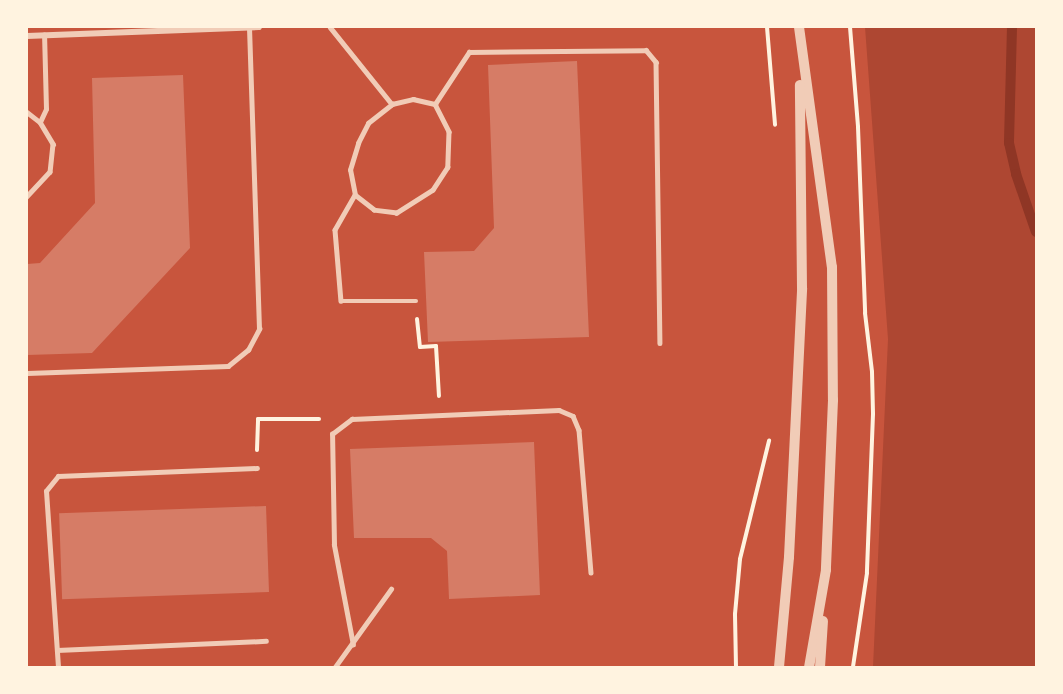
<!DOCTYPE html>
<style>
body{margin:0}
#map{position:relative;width:1063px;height:694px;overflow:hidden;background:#c8553d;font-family:"Alegreya Sans",sans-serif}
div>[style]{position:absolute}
.green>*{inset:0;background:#ae4732}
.stream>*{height:10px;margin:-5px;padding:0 5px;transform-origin:5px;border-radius:5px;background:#8f3625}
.building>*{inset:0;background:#d67c66;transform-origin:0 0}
.path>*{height:4px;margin:-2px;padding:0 2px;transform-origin:2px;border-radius:2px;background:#fff3e0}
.service>*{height:4.5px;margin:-2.25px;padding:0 2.25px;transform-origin:2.25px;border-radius:2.25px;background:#f1ccb7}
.minor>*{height:6px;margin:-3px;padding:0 3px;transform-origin:3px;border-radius:3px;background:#f1ccb7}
.tertiary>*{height:10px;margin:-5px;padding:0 5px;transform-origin:5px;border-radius:5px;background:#f1ccb7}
span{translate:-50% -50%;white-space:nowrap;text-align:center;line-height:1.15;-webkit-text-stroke:5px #fff3e0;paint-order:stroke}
.frame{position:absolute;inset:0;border:28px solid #fff3e0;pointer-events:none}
</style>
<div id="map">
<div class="green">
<i style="clip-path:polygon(865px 27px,1036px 27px,1036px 667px,873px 667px,888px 339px)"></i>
</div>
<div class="stream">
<i style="left:1012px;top:27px;width:116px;rotate:91.5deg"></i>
<i style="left:1009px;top:143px;width:32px;rotate:77deg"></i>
<i style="left:1016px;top:174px;width:61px;rotate:71deg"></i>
</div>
<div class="building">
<i style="clip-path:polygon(577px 61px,589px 337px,428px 342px,424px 252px,474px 251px,494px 228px,488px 65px)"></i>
<i style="clip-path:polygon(183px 75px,190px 248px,92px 353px,27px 355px,27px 264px,40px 263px,95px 203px,92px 78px)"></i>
<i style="clip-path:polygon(534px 442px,540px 595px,449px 599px,447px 551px,431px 538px,354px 538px,350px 449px)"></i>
<i style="left:266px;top:506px;width:86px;height:207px;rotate:88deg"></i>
</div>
<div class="path">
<i style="left:767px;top:27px;width:98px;rotate:85.3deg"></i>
<i style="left:850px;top:27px;width:100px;rotate:85.4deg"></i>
<i style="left:858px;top:127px;width:186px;rotate:87.8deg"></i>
<i style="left:865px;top:313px;width:59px;rotate:83.2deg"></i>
<i style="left:872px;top:372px;width:42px;rotate:88.6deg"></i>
<i style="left:873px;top:414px;width:159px;rotate:92.2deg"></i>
<i style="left:867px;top:573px;width:95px;rotate:98.5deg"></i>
<i style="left:417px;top:319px;width:28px;rotate:84deg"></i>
<i style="left:420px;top:347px;width:16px;rotate:-4deg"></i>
<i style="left:436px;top:346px;width:50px;rotate:86.6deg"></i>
<i style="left:257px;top:450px;width:31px;rotate:-88deg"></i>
<i style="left:258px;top:419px;width:61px"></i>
<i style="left:736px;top:667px;width:53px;rotate:-91.1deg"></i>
<i style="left:735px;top:614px;width:55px;rotate:-84.8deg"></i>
<i style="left:740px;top:559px;width:122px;rotate:-76.2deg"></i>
</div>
<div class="service">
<i style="left:330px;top:27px;width:99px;rotate:51.2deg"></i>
<i style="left:413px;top:99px;width:23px;rotate:13deg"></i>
<i style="left:435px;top:104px;width:31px;rotate:63deg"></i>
<i style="left:449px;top:132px;width:35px;rotate:92deg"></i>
<i style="left:448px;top:167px;width:27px;rotate:123deg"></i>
<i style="left:433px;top:190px;width:43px;rotate:147.4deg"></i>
<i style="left:397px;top:213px;width:23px;rotate:-173deg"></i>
<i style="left:374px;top:210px;width:24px;rotate:-142deg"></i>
<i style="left:355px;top:195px;width:25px;rotate:-101deg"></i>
<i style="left:350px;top:170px;width:28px;rotate:-73deg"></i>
<i style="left:358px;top:143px;width:22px;rotate:-63deg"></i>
<i style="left:368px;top:123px;width:31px;rotate:-38deg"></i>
<i style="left:392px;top:104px;width:22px;rotate:-13deg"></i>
<i style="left:435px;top:104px;width:62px;rotate:-56.8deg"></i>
<i style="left:469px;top:52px;width:177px;rotate:-0.6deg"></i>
<i style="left:646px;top:50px;width:16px;rotate:50deg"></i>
<i style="left:656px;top:62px;width:281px;rotate:89.2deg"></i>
<i style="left:27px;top:112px;width:16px;rotate:38deg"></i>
<i style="left:40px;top:122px;width:26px;rotate:59deg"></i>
<i style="left:53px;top:144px;width:28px;rotate:96deg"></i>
<i style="left:50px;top:172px;width:34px;rotate:133deg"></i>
<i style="left:40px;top:122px;width:14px;rotate:-65deg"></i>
<i style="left:46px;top:109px;width:74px;rotate:-91.5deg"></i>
<i style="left:355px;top:195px;width:40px;rotate:119.7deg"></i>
<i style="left:335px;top:230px;width:71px;rotate:85.2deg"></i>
<i style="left:341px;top:301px;width:75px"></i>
<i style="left:27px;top:373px;width:201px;rotate:-2deg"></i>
<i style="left:228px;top:366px;width:26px;rotate:-39deg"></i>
<i style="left:248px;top:350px;width:24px;rotate:-62deg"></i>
<i style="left:259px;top:329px;width:302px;rotate:-91.9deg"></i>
<i style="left:353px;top:645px;width:102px;rotate:-100.8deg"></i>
<i style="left:334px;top:545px;width:111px;rotate:-91deg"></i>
<i style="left:332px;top:434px;width:25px;rotate:-37deg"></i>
<i style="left:352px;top:419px;width:207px;rotate:-2.5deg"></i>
<i style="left:559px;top:410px;width:15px;rotate:23deg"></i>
<i style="left:573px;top:416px;width:15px;rotate:67deg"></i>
<i style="left:579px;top:430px;width:143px;rotate:85.2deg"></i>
<i style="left:57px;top:650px;width:209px;rotate:-2.5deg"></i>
<i style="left:58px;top:667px;width:176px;rotate:-93.9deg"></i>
<i style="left:46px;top:491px;width:19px;rotate:-51deg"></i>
<i style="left:58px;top:476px;width:199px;rotate:-2.3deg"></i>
<i style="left:335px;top:667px;width:96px;rotate:-54.3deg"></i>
</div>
<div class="minor">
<i style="left:27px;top:36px;width:232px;rotate:-2.2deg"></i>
</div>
<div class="tertiary">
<i style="left:799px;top:27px;width:242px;rotate:82.2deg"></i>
<i style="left:832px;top:267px;width:133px;rotate:89.6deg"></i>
<i style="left:833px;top:400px;width:170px;rotate:92.4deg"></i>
<i style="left:826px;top:570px;width:98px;rotate:99.9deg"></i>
<i style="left:779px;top:667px;width:110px;rotate:-84.8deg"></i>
<i style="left:789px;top:557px;width:269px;rotate:-87.2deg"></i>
<i style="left:802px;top:288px;width:203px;rotate:-90.6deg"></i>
<i style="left:820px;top:667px;width:46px;rotate:-86.3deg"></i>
</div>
<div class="frame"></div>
</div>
